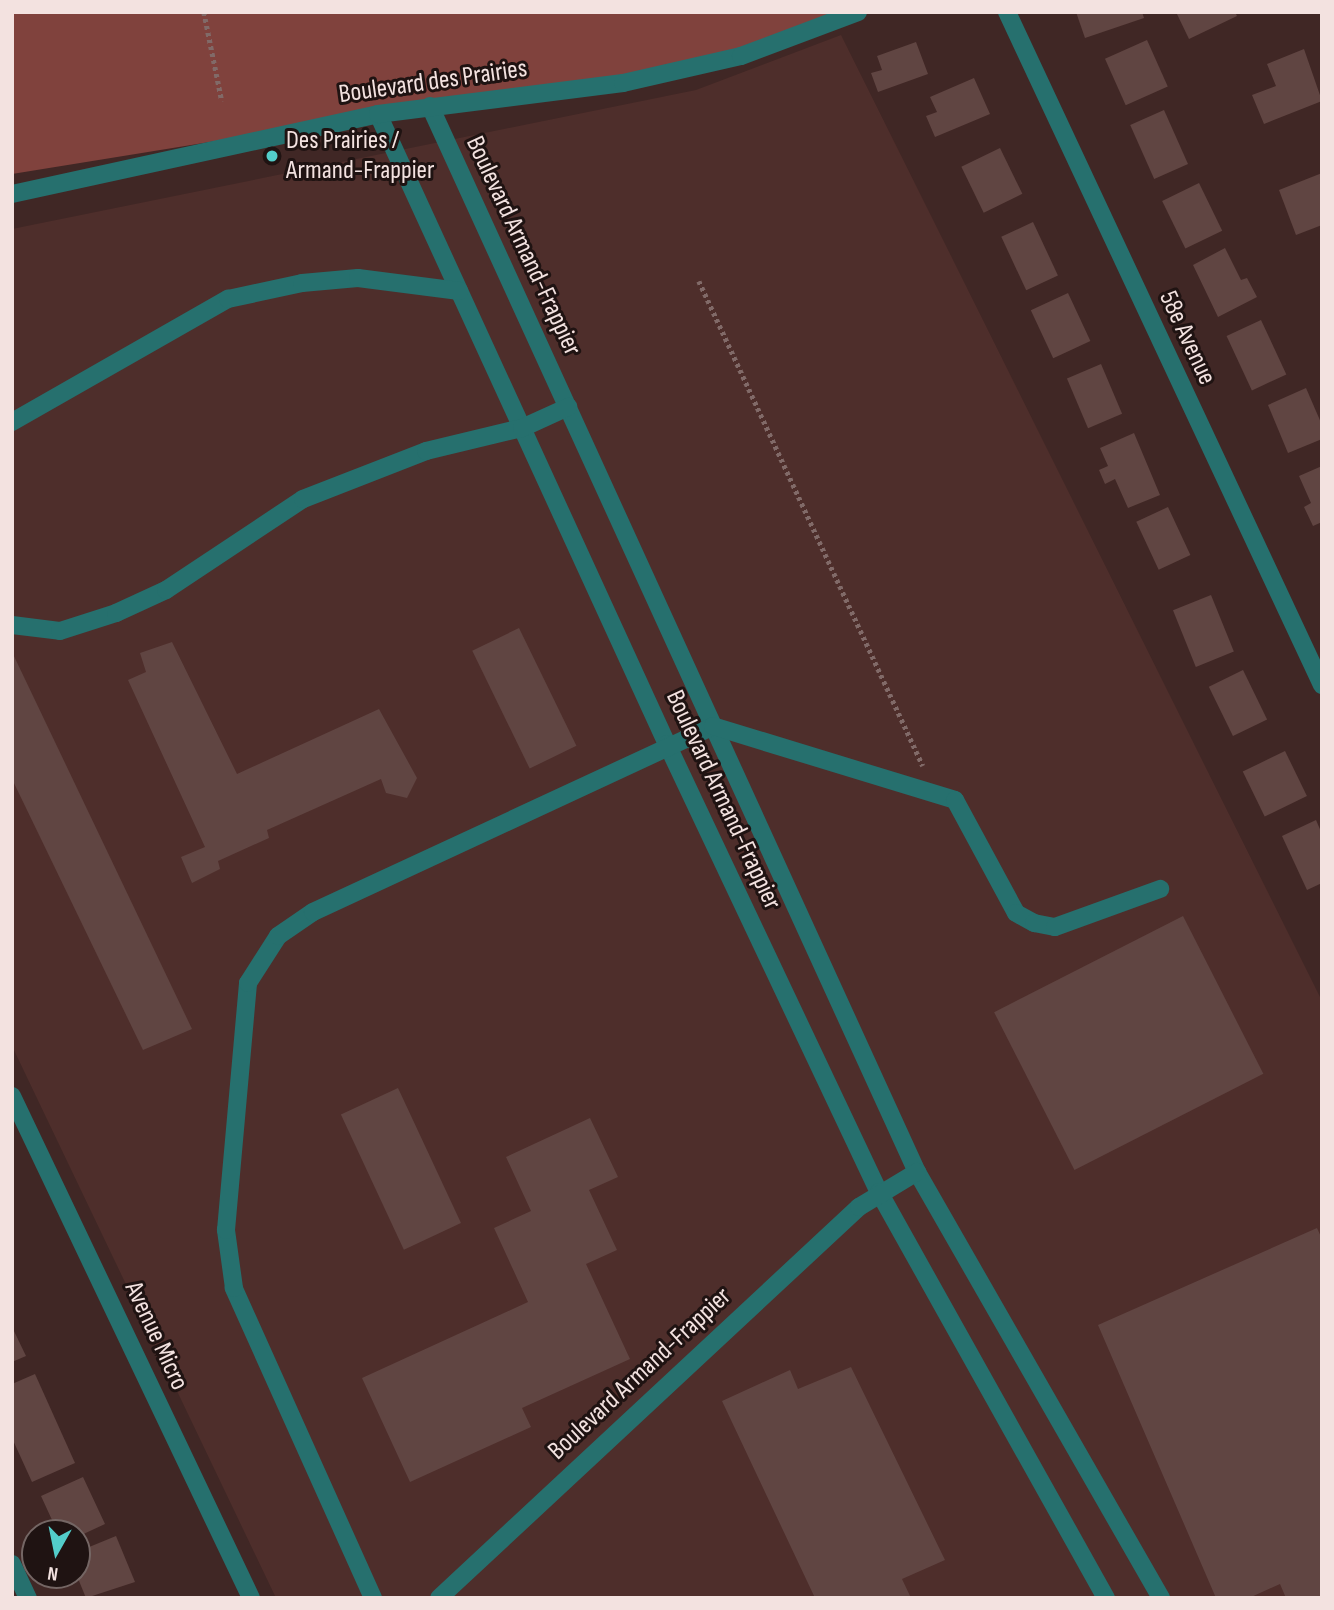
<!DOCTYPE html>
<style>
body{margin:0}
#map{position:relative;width:1334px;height:1610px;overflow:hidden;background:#402725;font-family:"Sofia Sans Condensed",sans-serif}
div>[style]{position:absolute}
.built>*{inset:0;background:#4e2e2b}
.green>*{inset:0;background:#80423d}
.building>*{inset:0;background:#604542;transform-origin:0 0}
.path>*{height:4.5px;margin-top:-2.25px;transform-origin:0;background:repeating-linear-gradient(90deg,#816a68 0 3.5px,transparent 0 7px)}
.minor>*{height:18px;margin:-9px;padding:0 9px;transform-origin:9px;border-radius:9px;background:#26706e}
.dots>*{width:19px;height:19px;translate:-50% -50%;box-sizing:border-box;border:4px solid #1f1312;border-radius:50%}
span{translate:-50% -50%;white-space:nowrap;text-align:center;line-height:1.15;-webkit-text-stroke:6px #1f1312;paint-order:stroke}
.street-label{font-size:26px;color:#f3e2e0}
.poi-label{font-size:26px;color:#f3e2e0}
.left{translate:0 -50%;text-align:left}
.frame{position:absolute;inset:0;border:14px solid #f3e2e0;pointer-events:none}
.north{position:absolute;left:21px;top:1519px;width:70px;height:70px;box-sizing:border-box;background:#1f1312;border:2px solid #746664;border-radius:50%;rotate:189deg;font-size:19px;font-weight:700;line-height:28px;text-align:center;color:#f3e2e0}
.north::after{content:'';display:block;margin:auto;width:24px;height:32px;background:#53cdca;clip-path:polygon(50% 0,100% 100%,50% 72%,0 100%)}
</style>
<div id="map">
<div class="built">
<i style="clip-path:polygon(841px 35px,1322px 1001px,1322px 1598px,276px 1598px,12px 1046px,12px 229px,696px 90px)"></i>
</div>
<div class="green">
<i style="clip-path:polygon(12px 12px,858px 12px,741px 56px,12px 174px)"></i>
</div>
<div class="building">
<i style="clip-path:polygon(1076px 12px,1142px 12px,1144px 18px,1085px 38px)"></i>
<i style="clip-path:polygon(1176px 12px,1235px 12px,1237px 16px,1189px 39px)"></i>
<i style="left:1147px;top:40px;width:51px;height:46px;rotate:66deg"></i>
<i style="clip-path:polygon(916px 42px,928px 74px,878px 92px,871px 73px,882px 70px,877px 56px)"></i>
<i style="clip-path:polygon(1304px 49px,1322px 101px,1264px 124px,1252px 95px,1276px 86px,1267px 64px)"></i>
<i style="clip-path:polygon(974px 78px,990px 114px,935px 137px,926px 116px,937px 112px,930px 97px)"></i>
<i style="left:1164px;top:110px;width:59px;height:37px;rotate:66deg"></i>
<i style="left:1000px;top:148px;width:51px;height:43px;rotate:64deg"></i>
<i style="clip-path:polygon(1322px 173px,1322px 225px,1296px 235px,1279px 190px)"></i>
<i style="left:1199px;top:183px;width:53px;height:41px;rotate:64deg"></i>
<i style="left:1033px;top:222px;width:59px;height:35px;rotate:65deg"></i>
<i style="clip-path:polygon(1225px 248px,1241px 280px,1247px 278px,1257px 297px,1218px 317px,1193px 265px)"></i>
<i style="left:1068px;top:293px;width:53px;height:41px;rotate:65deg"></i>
<i style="left:1261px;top:320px;width:60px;height:38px;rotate:65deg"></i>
<i style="left:1101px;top:364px;width:54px;height:37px;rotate:67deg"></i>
<i style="clip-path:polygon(1306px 388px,1322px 425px,1322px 439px,1288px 453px,1268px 405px)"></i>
<i style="clip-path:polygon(1134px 433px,1160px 495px,1128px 508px,1115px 479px,1105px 484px,1099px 470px,1108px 466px,1100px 448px)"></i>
<i style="clip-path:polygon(1322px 466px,1322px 522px,1313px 526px,1304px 507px,1311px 503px,1299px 476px)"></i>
<i style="left:1168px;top:507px;width:53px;height:35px;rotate:65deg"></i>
<i style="left:1211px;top:595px;width:61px;height:41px;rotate:68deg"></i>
<i style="left:519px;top:628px;width:131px;height:52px;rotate:64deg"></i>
<i style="clip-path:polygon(172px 642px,237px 774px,379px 709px,417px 778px,407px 798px,386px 793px,381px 779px,267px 830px,269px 838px,218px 861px,220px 869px,192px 883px,181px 857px,205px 847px,128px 680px,146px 672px,140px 653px)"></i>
<i style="clip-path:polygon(12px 652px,192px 1029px,143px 1050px,12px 779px)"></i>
<i style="left:1243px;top:670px;width:55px;height:38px;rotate:64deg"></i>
<i style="left:1285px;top:751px;width:50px;height:47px;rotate:64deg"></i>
<i style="clip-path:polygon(1316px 820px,1322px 834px,1322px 883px,1307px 890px,1282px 836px)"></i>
<i style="left:1183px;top:916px;width:177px;height:212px;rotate:63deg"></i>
<i style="left:398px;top:1088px;width:149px;height:63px;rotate:65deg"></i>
<i style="clip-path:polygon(590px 1118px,618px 1177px,589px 1190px,617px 1250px,586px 1264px,630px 1359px,522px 1408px,531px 1427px,410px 1482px,362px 1378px,528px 1302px,494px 1228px,531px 1211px,506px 1157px)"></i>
<i style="clip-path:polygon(1317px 1228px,1322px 1239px,1322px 1598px,1286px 1598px,1280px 1584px,1249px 1598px,1216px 1598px,1098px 1325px)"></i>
<i style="clip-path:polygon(12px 1327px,26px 1356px,12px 1362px)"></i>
<i style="clip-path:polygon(851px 1367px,945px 1560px,902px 1579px,911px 1598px,815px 1598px,722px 1401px,790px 1370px,798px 1389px)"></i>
<i style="clip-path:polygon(35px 1374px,75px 1463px,32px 1482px,12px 1438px,12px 1384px)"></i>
<i style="clip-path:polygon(83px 1477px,105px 1524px,77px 1537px,77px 1533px,58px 1533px,41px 1496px)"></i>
<i style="clip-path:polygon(116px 1536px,135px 1582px,86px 1598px,77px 1576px,77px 1552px)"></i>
</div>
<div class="path">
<i style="left:204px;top:12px;width:91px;rotate:78.6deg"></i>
<i style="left:699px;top:281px;width:534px;rotate:65.21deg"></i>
</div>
<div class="minor">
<i style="left:1007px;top:12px;width:743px;rotate:64.92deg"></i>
<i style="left:430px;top:106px;width:1172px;rotate:65.45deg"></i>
<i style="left:917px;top:1172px;width:491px;rotate:60.2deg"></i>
<i style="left:378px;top:114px;width:693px;rotate:65.36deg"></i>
<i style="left:667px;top:744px;width:496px;rotate:64.7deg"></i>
<i style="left:879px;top:1192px;width:465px;rotate:60.8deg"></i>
<i style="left:12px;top:194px;width:375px;rotate:-12.3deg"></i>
<i style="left:378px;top:114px;width:247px;rotate:-7.2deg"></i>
<i style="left:623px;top:83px;width:121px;rotate:-12.9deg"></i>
<i style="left:741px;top:56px;width:125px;rotate:-20.6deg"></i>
<i style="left:12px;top:422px;width:249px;rotate:-29.7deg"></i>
<i style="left:228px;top:299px;width:76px;rotate:-12.2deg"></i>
<i style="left:302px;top:283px;width:56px;rotate:-5.1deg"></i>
<i style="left:358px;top:278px;width:102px;rotate:7.3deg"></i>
<i style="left:12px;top:625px;width:48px;rotate:7.1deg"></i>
<i style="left:60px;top:631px;width:59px;rotate:-17.8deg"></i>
<i style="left:116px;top:613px;width:55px;rotate:-24.7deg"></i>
<i style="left:166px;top:590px;width:164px;rotate:-33.6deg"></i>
<i style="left:303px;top:499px;width:132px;rotate:-21.3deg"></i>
<i style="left:426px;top:451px;width:99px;rotate:-13.5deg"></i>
<i style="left:522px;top:428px;width:51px;rotate:-24.5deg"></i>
<i style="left:12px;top:1096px;width:556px;rotate:64.54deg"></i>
<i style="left:12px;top:1564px;width:38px;rotate:65deg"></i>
<i style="left:373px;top:1598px;width:340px;rotate:-114.2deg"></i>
<i style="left:234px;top:1288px;width:59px;rotate:-97.9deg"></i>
<i style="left:226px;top:1230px;width:248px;rotate:-84.9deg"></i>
<i style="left:248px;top:983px;width:56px;rotate:-57.4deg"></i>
<i style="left:278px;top:936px;width:42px;rotate:-34.4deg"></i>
<i style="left:313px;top:912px;width:441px;rotate:-24.9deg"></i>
<i style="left:713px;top:726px;width:253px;rotate:17deg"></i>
<i style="left:955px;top:800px;width:128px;rotate:61.6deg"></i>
<i style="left:1016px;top:913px;width:21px;rotate:29deg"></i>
<i style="left:1034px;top:923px;width:21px;rotate:11deg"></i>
<i style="left:1055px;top:927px;width:112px;rotate:-19.9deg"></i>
<i style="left:439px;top:1598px;width:574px;rotate:-42.95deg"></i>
<i style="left:859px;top:1207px;width:68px;rotate:-31.1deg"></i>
</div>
<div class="dots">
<i style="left:272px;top:156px;background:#53cdca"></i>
</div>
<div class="street-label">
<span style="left:433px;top:82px;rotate:-8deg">Boulevard des Prairies</span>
<span style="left:523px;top:246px;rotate:65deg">Boulevard Armand-Frappier</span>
<span style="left:1187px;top:338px;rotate:65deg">58e Avenue</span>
<span style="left:723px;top:800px;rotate:65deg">Boulevard Armand-Frappier</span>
<span style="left:156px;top:1336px;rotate:65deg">Avenue Micro</span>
<span style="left:640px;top:1374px;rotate:-43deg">Boulevard Armand-Frappier</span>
</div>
<div class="poi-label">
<span class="left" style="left:286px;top:156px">Des Prairies /<br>Armand-Frappier</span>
</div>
<div class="frame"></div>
<div class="north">N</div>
</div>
